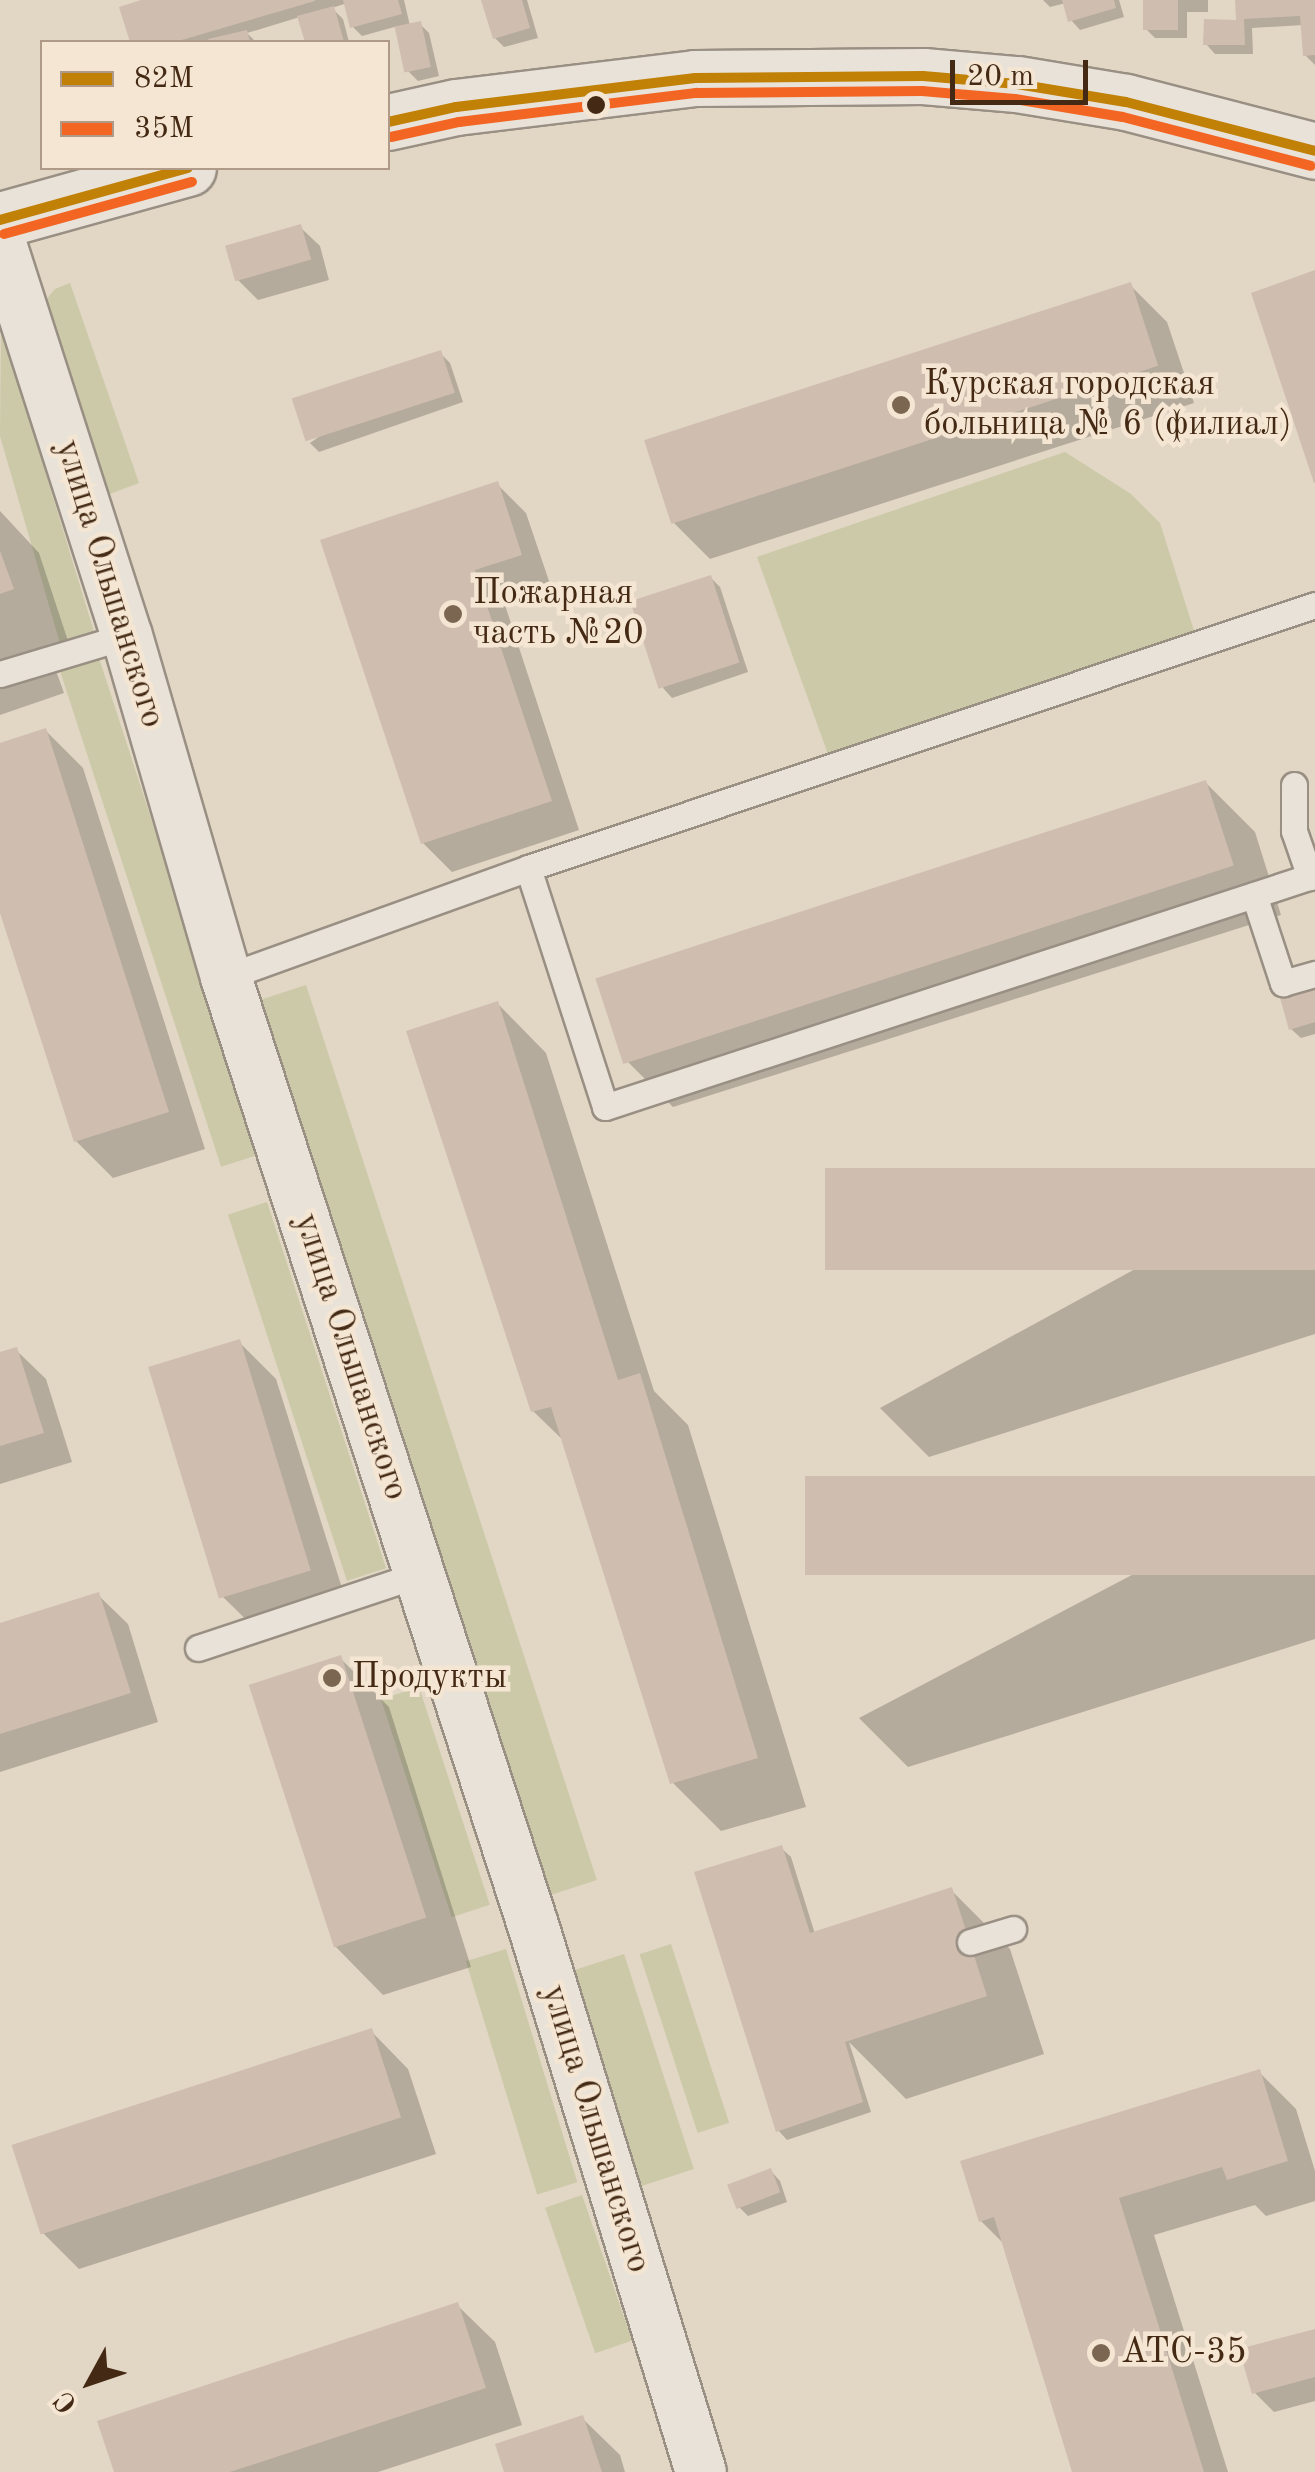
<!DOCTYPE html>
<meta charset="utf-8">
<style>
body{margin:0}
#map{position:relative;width:1315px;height:2472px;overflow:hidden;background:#e2d6c5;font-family:"Old Standard TT",serif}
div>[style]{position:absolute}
.green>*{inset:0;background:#cbc9a8;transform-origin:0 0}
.shadow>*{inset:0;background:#0003}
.building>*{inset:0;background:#cfbdb0;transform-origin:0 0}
.roads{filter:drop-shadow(2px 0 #998f83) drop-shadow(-2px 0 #998f83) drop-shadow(0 2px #998f83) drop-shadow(0 -2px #998f83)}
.service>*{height:25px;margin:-12.5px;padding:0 12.5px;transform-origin:12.5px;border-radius:12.5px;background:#e8e2d9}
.minor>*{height:50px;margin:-25px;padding:0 25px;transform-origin:25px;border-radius:25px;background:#e8e2d9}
.tertiary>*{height:55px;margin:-27.5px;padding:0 27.5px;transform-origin:27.5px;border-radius:27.5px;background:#e8e2d9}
.bus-1>*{height:10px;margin:-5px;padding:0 5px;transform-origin:5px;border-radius:5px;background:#c18006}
.bus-2>*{height:10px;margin:-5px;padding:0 5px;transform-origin:5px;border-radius:5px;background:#f26522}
.dots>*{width:28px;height:28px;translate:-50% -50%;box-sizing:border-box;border:5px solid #f4e6d2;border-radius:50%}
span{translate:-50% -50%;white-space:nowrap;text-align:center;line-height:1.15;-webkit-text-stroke:9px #f4e6d2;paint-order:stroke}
.poi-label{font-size:35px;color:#442914}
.left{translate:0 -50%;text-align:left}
.street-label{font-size:35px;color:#442914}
.legend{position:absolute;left:40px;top:40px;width:350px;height:130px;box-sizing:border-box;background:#f4e6d2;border:2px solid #ae9a86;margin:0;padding:12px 18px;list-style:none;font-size:30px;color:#442914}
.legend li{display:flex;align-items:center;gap:20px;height:50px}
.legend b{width:50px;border:2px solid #ae9a86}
.north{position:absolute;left:40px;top:2332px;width:100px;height:100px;-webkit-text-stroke:8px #f4e6d2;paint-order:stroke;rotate:230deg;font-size:28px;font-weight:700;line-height:40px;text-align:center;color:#442914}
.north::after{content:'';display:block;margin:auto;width:35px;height:45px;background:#442914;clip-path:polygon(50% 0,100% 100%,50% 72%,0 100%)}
.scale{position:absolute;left:950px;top:60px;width:138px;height:45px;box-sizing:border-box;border:5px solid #442914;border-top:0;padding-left:12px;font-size:30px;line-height:35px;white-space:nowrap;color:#442914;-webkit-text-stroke:8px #f4e6d2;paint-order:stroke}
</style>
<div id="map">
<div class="green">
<i style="clip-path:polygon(70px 283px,139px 483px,99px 498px,45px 301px,55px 289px)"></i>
<i style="clip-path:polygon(1px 327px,95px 635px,61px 647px,0 436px)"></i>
<i style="clip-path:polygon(1065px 452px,1131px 494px,1160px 523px,1195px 634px,829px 757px,757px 557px)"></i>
<i style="left:97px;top:652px;width:528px;height:41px;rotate:72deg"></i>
<i style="left:306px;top:985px;width:941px;height:51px;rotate:72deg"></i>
<i style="left:267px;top:1202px;width:385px;height:41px;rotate:72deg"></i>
<i style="left:419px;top:1687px;width:229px;height:40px;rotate:72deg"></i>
<i style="left:671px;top:1944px;width:188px;height:33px;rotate:72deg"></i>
<i style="left:506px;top:1949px;width:244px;height:42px;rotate:73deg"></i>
<i style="left:624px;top:1954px;width:226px;height:59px;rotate:72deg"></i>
<i style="left:582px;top:2195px;width:154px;height:39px;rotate:71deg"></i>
</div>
<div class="shadow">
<i style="clip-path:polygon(150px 0,404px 0,410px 26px,420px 24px,429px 33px,439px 76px,418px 81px,408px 71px,398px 26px,362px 36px,352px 26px,347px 3px,332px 8px,343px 19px,349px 42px,307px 42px,300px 17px,247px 33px,256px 42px,133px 42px,122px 8px)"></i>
<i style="clip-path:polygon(484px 0,527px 0,538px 38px,504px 47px,495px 38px)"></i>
<i style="clip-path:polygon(1043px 0,1119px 0,1124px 17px,1080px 30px,1071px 20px,1066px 3px,1050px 7px)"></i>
<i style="clip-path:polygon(1146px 0,1208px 0,1208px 12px,1187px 12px,1187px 38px,1155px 38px,1146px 29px)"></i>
<i style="clip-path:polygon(1237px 0,1315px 0,1315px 65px,1305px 55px,1303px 25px,1252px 28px,1253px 54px,1215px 54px,1206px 44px,1239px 22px)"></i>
<i style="clip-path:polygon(300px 227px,320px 246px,329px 280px,258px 300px,238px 280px)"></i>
<i style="clip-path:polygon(1130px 285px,1167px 322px,1194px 403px,710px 559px,673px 522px)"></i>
<i style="clip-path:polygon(440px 353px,450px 363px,463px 402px,319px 452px,310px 443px)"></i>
<i style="clip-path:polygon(497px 484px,526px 513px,550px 584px,503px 599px,579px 830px,452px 872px,423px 843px,323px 541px)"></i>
<i style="clip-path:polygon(0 511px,39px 553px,70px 647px,50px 654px,64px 693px,0 715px)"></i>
<i style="clip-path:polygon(710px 577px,720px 587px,748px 672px,672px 698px,663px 688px)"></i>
<i style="clip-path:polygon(46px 731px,83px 768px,205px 1149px,113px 1178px,76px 1141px,0 904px,0 745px)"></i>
<i style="clip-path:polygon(1206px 783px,1255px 832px,1281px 915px,673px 1107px,624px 1058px)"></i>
<i style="clip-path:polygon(1315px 987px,1315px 1034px,1301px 1038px,1291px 1029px)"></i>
<i style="clip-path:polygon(497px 1003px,546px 1053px,654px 1391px,688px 1425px,806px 1807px,721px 1831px,672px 1782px,566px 1443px,533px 1411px)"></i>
<i style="clip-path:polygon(1315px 1171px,1315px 1334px,929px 1457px,880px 1408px)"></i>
<i style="clip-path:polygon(239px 1342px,276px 1379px,348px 1607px,261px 1634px,223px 1597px)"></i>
<i style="clip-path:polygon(16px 1350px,46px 1379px,72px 1462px,0 1484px,0 1355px)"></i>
<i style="clip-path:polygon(1315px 1479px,1315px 1639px,908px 1767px,859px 1718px)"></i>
<i style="clip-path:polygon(98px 1595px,128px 1624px,158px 1722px,0 1772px,0 1626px)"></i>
<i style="clip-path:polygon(340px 1658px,389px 1707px,471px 1967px,383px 1995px,334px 1945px)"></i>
<i style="clip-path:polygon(781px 1848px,791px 1857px,815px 1934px,951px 1890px,1010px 1949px,1044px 2054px,906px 2099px,849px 2042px,871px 2112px,787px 2140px,778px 2130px)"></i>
<i style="clip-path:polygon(371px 2031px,408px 2069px,436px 2154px,79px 2269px,42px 2232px)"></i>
<i style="clip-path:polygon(1259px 2072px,1296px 2109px,1315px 2171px,1315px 2201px,1266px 2216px,1255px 2205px,1154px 2235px,1228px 2472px,1075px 2472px,1005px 2245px,981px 2221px)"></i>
<i style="clip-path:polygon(771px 2171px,780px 2181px,787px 2202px,748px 2216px,738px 2206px)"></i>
<i style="clip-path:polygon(457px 2305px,495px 2342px,522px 2425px,378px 2472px,116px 2472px)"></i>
<i style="clip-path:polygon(1315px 2331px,1315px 2401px,1274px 2412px,1254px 2392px)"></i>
<i style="clip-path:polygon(582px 2418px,620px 2455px,625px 2472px,506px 2472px)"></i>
</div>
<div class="building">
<i style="clip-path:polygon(141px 0,315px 0,315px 1px,175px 42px,130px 42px,119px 7px)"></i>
<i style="clip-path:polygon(343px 0,398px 0,402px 14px,350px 28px)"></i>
<i style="clip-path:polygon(481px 0,522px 0,530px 28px,493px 39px)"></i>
<i style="clip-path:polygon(1062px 0,1114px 0,1116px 8px,1068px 22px)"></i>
<i style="left:1143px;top:0;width:35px;height:30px"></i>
<i style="clip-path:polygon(1235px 0,1315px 0,1315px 55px,1303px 56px,1300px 16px,1244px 19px,1245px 45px,1203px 45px,1204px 19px,1236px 20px)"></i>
<i style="clip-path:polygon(334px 6px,344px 42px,305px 42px,297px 16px)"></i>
<i style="left:421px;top:21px;width:47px;height:27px;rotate:78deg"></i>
<i style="clip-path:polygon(247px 30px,250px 42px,209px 42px,208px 39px)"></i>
<i style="left:301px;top:224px;width:37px;height:79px;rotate:74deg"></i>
<i style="clip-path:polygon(1315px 270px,1315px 483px,1314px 483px,1251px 293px)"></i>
<i style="left:1131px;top:282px;width:88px;height:512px;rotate:72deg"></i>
<i style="left:441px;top:350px;width:45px;height:157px;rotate:72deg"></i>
<i style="clip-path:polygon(498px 481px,522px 555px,475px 570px,552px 801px,421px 844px,320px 540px)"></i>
<i style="clip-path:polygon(0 551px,14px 589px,0 594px)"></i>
<i style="left:711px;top:575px;width:92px;height:85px;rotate:72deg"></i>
<i style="clip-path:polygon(46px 728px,169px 1112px,74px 1142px,0 913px,0 743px)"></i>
<i style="left:1206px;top:780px;width:90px;height:642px;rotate:72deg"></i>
<i style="clip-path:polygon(1315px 984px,1315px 1022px,1289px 1030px,1279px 994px)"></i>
<i style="clip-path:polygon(498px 1001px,618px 1380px,640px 1373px,758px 1758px,670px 1784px,551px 1407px,531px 1412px,406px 1031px)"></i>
<i style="left:1315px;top:1168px;width:102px;height:490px;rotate:90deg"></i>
<i style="left:240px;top:1339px;width:242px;height:96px;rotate:73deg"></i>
<i style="clip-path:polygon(17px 1347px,44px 1433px,0 1446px,0 1352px)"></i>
<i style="left:1315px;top:1476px;width:99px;height:510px;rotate:90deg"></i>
<i style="clip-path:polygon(99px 1592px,131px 1693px,0 1734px,0 1623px)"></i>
<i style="left:341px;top:1655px;width:276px;height:97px;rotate:72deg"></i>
<i style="clip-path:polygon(782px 1845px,810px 1933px,952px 1887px,987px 1996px,845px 2042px,863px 2102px,776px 2132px,694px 1872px)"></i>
<i style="left:372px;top:2028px;width:94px;height:379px;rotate:72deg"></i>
<i style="clip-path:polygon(1260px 2069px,1288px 2161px,1227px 2180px,1222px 2167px,1119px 2198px,1204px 2472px,1072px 2472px,994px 2217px,979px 2222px,960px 2161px)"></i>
<i style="left:771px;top:2168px;width:26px;height:47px;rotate:69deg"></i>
<i style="clip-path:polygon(458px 2302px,486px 2388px,230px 2472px,114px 2472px,97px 2421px)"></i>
<i style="clip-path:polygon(1315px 2329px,1315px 2377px,1252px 2394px,1239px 2349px)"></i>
<i style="clip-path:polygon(583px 2415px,602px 2472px,504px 2472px,495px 2444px)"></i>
</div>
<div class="roads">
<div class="service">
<i style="left:0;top:674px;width:133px;rotate:-16.7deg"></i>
<i style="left:1294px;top:785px;width:46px;rotate:90deg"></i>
<i style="left:1294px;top:831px;width:49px;rotate:70.8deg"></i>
<i style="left:528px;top:868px;width:251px;rotate:72.1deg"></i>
<i style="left:605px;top:1107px;width:747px;rotate:-18.1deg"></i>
<i style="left:1254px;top:895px;width:93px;rotate:71.8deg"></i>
<i style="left:1283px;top:983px;width:33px;rotate:-16deg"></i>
<i style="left:226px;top:977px;width:321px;rotate:-19.8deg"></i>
<i style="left:528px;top:868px;width:830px;rotate:-18.48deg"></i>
<i style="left:198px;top:1648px;width:234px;rotate:-18.4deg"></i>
<i style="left:970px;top:1942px;width:45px;rotate:-16.8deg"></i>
</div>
<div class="minor">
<i style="left:0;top:241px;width:415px;rotate:72.2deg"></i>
<i style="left:127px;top:636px;width:355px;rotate:73.8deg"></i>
<i style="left:226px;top:977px;width:996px;rotate:72.06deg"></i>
<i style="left:533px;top:1925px;width:572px;rotate:72.93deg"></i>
</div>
<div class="tertiary">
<i style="left:388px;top:122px;width:70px;rotate:-12.4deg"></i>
<i style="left:456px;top:107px;width:241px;rotate:-6.9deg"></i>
<i style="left:695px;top:78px;width:228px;rotate:-0.5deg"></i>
<i style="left:923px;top:76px;width:94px;rotate:4.9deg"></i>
<i style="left:1017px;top:84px;width:110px;rotate:9.4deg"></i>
<i style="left:1126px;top:102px;width:195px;rotate:14.5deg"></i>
<i style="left:0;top:220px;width:195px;rotate:-15.5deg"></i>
</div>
</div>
<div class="bus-1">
<i style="left:388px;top:122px;width:70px;rotate:-12.4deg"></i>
<i style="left:456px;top:107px;width:241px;rotate:-6.9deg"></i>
<i style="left:695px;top:78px;width:228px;rotate:-0.5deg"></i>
<i style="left:923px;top:76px;width:94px;rotate:4.9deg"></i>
<i style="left:1017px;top:84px;width:110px;rotate:9.4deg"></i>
<i style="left:1126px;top:102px;width:195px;rotate:14.5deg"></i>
<i style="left:0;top:220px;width:195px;rotate:-15.5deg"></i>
</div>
<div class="bus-2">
<i style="left:391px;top:137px;width:70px;rotate:-12.4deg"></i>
<i style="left:459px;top:122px;width:239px;rotate:-7deg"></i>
<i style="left:696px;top:93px;width:226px;rotate:-0.5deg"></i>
<i style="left:922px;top:91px;width:93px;rotate:4.9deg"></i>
<i style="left:1015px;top:99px;width:109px;rotate:9.5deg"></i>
<i style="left:1123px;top:117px;width:194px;rotate:14.6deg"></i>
<i style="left:4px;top:234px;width:195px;rotate:-15.5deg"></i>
</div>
<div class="dots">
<i style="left:596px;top:105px;background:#442914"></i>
<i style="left:901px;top:405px;background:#7b6652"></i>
<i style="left:453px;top:614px;background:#7b6652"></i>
<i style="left:332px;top:1678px;background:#7b6652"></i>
<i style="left:1101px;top:2353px;background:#7b6652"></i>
</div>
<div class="poi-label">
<span class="left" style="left:924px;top:405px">Курская городская<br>больница № 6 (филиал)</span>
<span class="left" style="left:473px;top:614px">Пожарная<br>часть №20</span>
<span class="left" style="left:352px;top:1678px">Продукты</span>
<span class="left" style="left:1121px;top:2353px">АТС-35</span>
</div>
<div class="street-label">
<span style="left:109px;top:584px;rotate:73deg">улица Ольшанского</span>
<span style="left:350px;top:1357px;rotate:72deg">улица Ольшанского</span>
<span style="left:595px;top:2129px;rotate:73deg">улица Ольшанского</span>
</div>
<ul class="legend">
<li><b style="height:12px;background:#c18006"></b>82М</li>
<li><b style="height:12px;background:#f26522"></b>35М</li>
</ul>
<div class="north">С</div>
<div class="scale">20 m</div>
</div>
